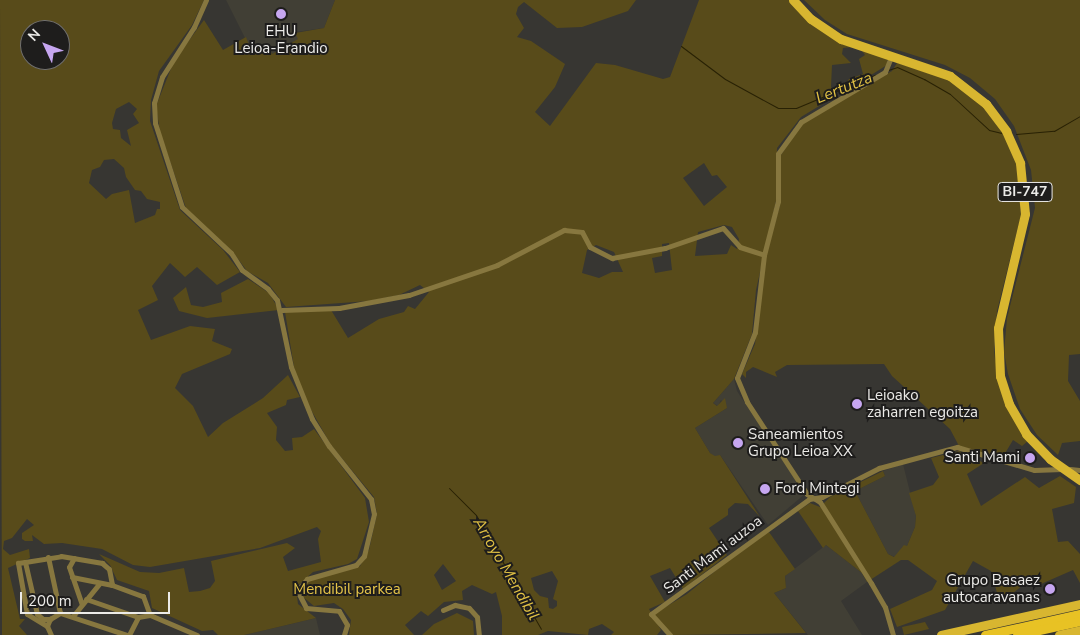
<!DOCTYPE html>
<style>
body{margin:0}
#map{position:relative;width:1080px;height:635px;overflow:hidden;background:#373632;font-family:"Nunito Sans",sans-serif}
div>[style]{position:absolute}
.built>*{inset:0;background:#413f35}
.green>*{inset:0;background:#584b1a}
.stream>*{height:1px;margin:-0.5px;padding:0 0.5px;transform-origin:0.5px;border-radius:0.5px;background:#282104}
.minor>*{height:5px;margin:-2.5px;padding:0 2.5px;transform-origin:2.5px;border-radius:2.5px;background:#87773f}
.primary>*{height:9px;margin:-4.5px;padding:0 4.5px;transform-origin:4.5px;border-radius:4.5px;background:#d8b630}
.trunk>*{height:9px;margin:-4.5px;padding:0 4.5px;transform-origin:4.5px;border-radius:4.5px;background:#e8c224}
.dots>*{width:14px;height:14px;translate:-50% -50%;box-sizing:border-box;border:2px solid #1e1d1c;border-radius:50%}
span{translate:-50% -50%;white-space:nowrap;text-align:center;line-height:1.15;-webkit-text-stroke:4px #1e1d1c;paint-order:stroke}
.shield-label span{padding:1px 4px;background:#1e1d1c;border:1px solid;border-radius:4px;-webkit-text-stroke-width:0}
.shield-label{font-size:14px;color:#ecebe8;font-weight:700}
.poi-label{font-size:15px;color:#ecebe8}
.left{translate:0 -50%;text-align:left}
.right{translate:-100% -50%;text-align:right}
.street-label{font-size:15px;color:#ecebe8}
.park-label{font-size:15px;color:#e5c449}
.water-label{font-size:16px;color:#e1c144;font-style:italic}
.north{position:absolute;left:20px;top:20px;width:50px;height:50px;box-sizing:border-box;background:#1e1d1c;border:1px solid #706f6e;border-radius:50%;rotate:313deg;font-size:14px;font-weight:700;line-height:20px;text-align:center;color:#ecebe8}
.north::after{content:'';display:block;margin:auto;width:18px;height:22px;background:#c6a6f0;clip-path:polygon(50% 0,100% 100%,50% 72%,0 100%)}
.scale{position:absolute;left:20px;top:592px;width:150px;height:22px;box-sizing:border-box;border:2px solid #ecebe8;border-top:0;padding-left:6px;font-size:15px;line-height:18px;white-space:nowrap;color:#ecebe8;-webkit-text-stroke:4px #1e1d1c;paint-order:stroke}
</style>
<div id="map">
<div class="built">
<i style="clip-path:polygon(226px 0,335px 0,324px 28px,296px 32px,299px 39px,272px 54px,251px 50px)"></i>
<i style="clip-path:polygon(734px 379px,737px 391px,805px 494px,768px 525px,720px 455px,715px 457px,710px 453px,695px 428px,727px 408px,721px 400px,718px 406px,713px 403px)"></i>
<i style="clip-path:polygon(903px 464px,916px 516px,915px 527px,907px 546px,895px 557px,888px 554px,855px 491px,885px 476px,883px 471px)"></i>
<i style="clip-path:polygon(826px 545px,862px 573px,867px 582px,841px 601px,862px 635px,808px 635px,774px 593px,786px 588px,785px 576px)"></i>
<i style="clip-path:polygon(316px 618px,320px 635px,244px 635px)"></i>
</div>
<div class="green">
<i style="clip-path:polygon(evenodd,0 0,204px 0,192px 25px,159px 71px,151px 100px,150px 121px,180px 210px,223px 250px,240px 272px,217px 285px,197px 267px,185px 277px,170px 263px,152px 286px,158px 300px,138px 310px,151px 340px,190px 326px,215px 329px,212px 341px,232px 349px,230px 354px,182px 374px,175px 388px,193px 406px,208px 437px,223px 423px,263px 398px,288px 375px,300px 397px,287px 400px,286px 405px,267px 413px,277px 427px,276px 440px,285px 451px,293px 450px,292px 438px,302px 437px,314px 429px,365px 498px,369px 522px,357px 559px,348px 564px,313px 572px,296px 587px,298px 604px,316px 618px,244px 635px,218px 635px,213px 630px,202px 631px,152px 608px,149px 591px,117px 580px,110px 565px,99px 554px,140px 572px,159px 573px,184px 568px,189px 592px,200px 591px,210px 588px,215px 581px,211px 561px,287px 543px,295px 548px,283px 557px,288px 571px,321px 562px,318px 539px,321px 531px,317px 527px,260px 548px,150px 567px,133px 565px,102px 549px,62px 543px,44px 544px,32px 535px,33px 541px,25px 541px,22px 539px,22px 533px,34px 525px,27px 519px,12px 538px,4px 541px,3px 549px,10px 555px,29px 549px,30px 558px,8px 568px,20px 619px,25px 619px,19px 626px,27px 635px,2px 635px,0 0,30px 30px,60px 30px,60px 60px,30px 60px,30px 30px,0 0,129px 102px,137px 109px,133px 114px,139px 123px,127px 130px,131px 146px,121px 138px,120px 130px,113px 129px,112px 123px,116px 109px,129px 102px,0 0,114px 159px,124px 168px,126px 177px,135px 190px,141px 191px,147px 199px,160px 202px,160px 209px,157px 209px,155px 215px,135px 223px,129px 190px,112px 194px,106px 199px,89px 183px,92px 170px,100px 167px,104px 160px,114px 159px)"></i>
<i style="clip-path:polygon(evenodd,335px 0,636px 0,628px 11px,582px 27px,557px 28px,524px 2px,518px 7px,516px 14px,524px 28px,517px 37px,531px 41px,565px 64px,555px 87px,535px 112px,550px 126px,596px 63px,615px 65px,663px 79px,670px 77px,699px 0,790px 0,852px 47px,843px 48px,842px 54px,851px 63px,832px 65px,831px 87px,835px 91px,834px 97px,801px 117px,777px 148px,776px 201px,756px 290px,752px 334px,734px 379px,713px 403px,717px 406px,725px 398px,727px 408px,695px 428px,710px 453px,715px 456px,720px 455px,760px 517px,748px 504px,735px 503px,728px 509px,728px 515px,709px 528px,727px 555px,683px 589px,670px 568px,650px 576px,665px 602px,649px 609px,661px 630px,657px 635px,611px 635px,614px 632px,602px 624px,589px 629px,588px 635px,548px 631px,538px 635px,502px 635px,502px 616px,496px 592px,492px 594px,472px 585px,462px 591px,463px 600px,444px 602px,428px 616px,421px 611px,405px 625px,414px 635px,349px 635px,351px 620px,343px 609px,334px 603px,314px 606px,303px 597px,307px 581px,360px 566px,369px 550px,377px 514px,374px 497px,331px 445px,310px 408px,295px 373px,285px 312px,331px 310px,348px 338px,379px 319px,404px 312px,408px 306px,415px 309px,429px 292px,420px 285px,399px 295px,369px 301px,286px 307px,268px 283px,247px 271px,233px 252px,186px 208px,160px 132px,156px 106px,174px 61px,204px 20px,223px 50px,246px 37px,251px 50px,261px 44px,266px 53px,270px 50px,272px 54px,298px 39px,295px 33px,324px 28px,335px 0,704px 163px,712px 176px,717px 175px,727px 187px,704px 206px,683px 178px,704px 163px,335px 0,724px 225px,732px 227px,739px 239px,737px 249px,731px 245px,727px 254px,695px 256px,698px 232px,724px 225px,335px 0,669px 243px,672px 270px,655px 273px,652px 258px,662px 256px,662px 244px,669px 243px,335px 0,596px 245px,614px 252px,623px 272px,612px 272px,599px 278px,582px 273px,587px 250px,596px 245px,335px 0,443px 564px,456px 581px,442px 590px,434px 575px,443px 564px,335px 0,552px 571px,558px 581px,553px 599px,557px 601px,557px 606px,553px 609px,549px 608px,548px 598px,540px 596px,534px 590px,531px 578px,552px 571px)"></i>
<i style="clip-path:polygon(804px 0,1080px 0,1080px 354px,1069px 355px,1068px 381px,1080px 401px,1080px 441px,1062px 443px,1058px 455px,1037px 435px,1020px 409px,1008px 374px,1004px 352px,1007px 318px,1035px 208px,1031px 170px,1014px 126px,995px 99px,970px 78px,945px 65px,847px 34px,825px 20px)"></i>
<i style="clip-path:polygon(862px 51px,888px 58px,887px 65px,852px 87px,846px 83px,849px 79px,863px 74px,859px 59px,865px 55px)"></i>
<i style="clip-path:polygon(897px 63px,949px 80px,974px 97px,1002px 129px,1017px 162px,1021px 215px,997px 311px,994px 349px,995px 359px,1028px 441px,1022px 446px,1013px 440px,1001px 460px,959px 446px,950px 429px,892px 376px,884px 364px,787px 365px,775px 372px,777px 377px,753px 367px,746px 372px,746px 378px,742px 374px,755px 344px,766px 256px,780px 205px,781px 155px,803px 122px,892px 71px)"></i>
<i style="clip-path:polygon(248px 279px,269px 293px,279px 310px,207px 318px,179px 311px,173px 298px,186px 287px,191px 305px,203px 307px,222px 302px,221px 293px)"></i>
<i style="clip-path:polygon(959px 451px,984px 463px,967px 474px,981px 506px,1025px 477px,1039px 488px,1060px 476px,1076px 487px,1074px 503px,1052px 509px,1058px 542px,1068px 541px,1080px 554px,1080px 583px,1073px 570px,1041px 584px,1024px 584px,1000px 604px,991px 571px,973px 561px,945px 610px,897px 627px,890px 609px,932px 590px,937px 581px,908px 560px,901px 560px,867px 582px,862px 573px,826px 545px,823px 548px,798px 511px,810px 503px,820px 507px,830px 497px,883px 471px,885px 476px,855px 491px,888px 554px,894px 557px,904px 545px,907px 546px,915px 527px,916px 516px,909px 493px,933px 485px,939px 477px,931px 458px)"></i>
<i style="clip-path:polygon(769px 532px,795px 569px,785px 576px,786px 588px,774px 593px,806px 633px,673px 635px,667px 631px,654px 614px,687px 594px,746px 546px)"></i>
<i style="clip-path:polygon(457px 613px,473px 621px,474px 635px,422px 635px,434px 624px)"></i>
<i style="clip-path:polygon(925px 622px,929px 629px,904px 635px,902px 627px)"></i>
</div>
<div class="stream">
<i style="left:681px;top:46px;width:55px;rotate:36.9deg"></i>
<i style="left:725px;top:79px;width:60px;rotate:28.7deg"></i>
<i style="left:778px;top:108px;width:18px"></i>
<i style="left:796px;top:108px;width:86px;rotate:-22.7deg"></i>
<i style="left:888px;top:70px;width:9px;rotate:-18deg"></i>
<i style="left:897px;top:67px;width:30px;rotate:24deg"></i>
<i style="left:924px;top:79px;width:30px;rotate:30deg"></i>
<i style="left:950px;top:94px;width:53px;rotate:42.7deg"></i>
<i style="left:989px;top:130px;width:13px;rotate:13deg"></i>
<i style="left:1016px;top:134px;width:38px;rotate:-5deg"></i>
<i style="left:1054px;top:131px;width:30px;rotate:-30deg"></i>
<i style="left:449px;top:488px;width:38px;rotate:45deg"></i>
<i style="left:476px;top:515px;width:131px;rotate:60.3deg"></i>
</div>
<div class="minor">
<i style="left:206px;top:0;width:30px;rotate:114deg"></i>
<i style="left:194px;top:27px;width:59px;rotate:122.6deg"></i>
<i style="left:162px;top:77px;width:27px;rotate:107deg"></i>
<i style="left:154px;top:103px;width:20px;rotate:87deg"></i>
<i style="left:155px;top:123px;width:88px;rotate:72.2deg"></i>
<i style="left:182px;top:207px;width:67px;rotate:43.2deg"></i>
<i style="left:231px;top:253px;width:20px;rotate:57deg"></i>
<i style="left:242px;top:270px;width:32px;rotate:36deg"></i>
<i style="left:268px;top:289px;width:14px;rotate:51deg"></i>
<i style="left:277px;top:300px;width:68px;rotate:78.2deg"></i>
<i style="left:291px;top:367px;width:56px;rotate:68deg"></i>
<i style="left:312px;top:419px;width:32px;rotate:58deg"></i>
<i style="left:329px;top:446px;width:68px;rotate:51.6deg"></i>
<i style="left:371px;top:499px;width:15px;rotate:79deg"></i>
<i style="left:374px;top:514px;width:43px;rotate:103.4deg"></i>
<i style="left:364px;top:556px;width:12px;rotate:132deg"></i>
<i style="left:356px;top:565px;width:51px;rotate:164.1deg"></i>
<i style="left:307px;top:579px;width:9px;rotate:131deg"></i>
<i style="left:301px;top:586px;width:8px;rotate:104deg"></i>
<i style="left:299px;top:594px;width:16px;rotate:63deg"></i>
<i style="left:306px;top:608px;width:33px;rotate:5deg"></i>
<i style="left:339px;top:611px;width:16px;rotate:60deg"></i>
<i style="left:347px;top:625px;width:10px;rotate:107deg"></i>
<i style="left:891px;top:57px;width:16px;rotate:112deg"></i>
<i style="left:885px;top:72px;width:98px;rotate:149.2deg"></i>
<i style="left:801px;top:122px;width:39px;rotate:126deg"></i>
<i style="left:778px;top:154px;width:47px;rotate:90deg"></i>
<i style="left:778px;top:201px;width:56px;rotate:104.5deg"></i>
<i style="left:764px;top:255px;width:78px;rotate:96.7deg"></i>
<i style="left:755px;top:332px;width:49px;rotate:111.4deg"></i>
<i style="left:737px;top:378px;width:26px;rotate:67deg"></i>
<i style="left:747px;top:402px;width:110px;rotate:56.9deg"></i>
<i style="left:807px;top:494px;width:15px;rotate:32deg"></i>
<i style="left:820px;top:502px;width:96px;rotate:57.8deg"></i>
<i style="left:871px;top:583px;width:28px;rotate:60deg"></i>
<i style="left:885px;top:607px;width:29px;rotate:74deg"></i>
<i style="left:282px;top:310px;width:57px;rotate:-2deg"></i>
<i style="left:339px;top:308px;width:71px;rotate:-10.5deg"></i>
<i style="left:409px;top:295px;width:93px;rotate:-18.8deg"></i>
<i style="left:497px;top:265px;width:76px;rotate:-27.6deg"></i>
<i style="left:564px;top:230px;width:18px;rotate:6deg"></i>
<i style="left:582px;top:232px;width:17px;rotate:62deg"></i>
<i style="left:590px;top:247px;width:25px;rotate:27deg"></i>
<i style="left:612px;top:258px;width:54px;rotate:-10.7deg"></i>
<i style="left:665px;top:248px;width:61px;rotate:-19deg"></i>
<i style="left:723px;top:228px;width:25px;rotate:48deg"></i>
<i style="left:740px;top:247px;width:25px;rotate:18deg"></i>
<i style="left:1070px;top:469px;width:10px;rotate:6deg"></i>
<i style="left:48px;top:557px;width:57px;rotate:77.9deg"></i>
<i style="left:74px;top:558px;width:10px;rotate:119deg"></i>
<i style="left:69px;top:567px;width:39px;rotate:71deg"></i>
<i style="left:25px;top:562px;width:36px;rotate:-9deg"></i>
<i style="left:61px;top:556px;width:42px;rotate:9.7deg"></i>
<i style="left:102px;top:563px;width:9px;rotate:41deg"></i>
<i style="left:109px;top:569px;width:16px;rotate:79deg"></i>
<i style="left:112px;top:585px;width:33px;rotate:20deg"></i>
<i style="left:143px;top:596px;width:20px;rotate:70deg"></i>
<i style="left:150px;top:615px;width:51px;rotate:23.1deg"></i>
<i style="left:72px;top:577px;width:41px;rotate:11.3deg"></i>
<i style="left:86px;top:599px;width:55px;rotate:19.1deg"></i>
<i style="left:138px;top:617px;width:12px;rotate:-9deg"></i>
<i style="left:443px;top:610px;width:13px;rotate:-23deg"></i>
<i style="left:455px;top:605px;width:14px;rotate:12deg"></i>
<i style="left:469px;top:608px;width:12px;rotate:48deg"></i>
<i style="left:477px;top:617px;width:18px;rotate:84deg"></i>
<i style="left:60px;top:613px;width:71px;rotate:18.2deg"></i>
<i style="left:73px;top:616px;width:41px;rotate:-50.9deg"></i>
<i style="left:47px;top:626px;width:23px;rotate:-149deg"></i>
<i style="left:27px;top:614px;width:52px;rotate:-100deg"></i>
<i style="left:18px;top:563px;width:7px;rotate:-8deg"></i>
<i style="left:25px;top:562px;width:53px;rotate:77deg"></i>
<i style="left:37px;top:614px;width:8px;rotate:40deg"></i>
<i style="left:43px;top:619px;width:7px"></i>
<i style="left:51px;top:635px;width:10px;rotate:-114deg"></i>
<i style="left:47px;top:626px;width:8px;rotate:-67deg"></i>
<i style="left:50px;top:619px;width:12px;rotate:-31deg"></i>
<i style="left:129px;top:635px;width:20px;rotate:-63deg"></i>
<i style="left:670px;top:635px;width:28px;rotate:-132deg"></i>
<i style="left:651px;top:614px;width:195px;rotate:-36deg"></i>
<i style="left:809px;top:499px;width:13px;rotate:-9deg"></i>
<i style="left:822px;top:497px;width:64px;rotate:-27deg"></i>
<i style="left:879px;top:468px;width:81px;rotate:-15.1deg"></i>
<i style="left:957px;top:447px;width:80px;rotate:16.6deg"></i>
<i style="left:1034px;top:470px;width:28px;rotate:-2deg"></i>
</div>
<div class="primary">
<i style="left:793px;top:0;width:26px;rotate:47deg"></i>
<i style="left:811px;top:19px;width:36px;rotate:34deg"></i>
<i style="left:841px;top:39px;width:115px;rotate:18.7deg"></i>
<i style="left:950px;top:76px;width:46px;rotate:37.9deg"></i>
<i style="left:986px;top:104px;width:34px;rotate:53deg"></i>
<i style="left:1006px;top:131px;width:35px;rotate:66deg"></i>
<i style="left:1020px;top:163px;width:51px;rotate:84.4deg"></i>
<i style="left:1025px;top:214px;width:117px;rotate:103.3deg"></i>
<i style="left:998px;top:328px;width:48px;rotate:87.6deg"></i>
<i style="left:1000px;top:376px;width:29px;rotate:72deg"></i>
<i style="left:1009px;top:404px;width:34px;rotate:60deg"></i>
<i style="left:1026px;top:434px;width:35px;rotate:46deg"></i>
<i style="left:1050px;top:459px;width:37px;rotate:35deg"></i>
<i style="left:941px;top:635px;width:142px;rotate:-12.6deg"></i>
<i style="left:1059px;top:635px;width:22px;rotate:-13deg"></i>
</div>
<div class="trunk">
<i style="left:985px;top:635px;width:97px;rotate:-12.5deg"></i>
<i style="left:1017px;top:635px;width:65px;rotate:-12.5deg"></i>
</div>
<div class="dots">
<i style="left:281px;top:14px;background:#c6a6f0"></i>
<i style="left:857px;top:404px;background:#c6a6f0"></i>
<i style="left:738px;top:443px;background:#c6a6f0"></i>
<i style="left:1030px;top:458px;background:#c6a6f0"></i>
<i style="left:765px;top:489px;background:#c6a6f0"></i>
<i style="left:1050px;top:589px;background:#c6a6f0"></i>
</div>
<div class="shield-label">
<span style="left:1025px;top:192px">BI-747</span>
</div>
<div class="poi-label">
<span style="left:281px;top:40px">EHU<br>Leioa-Erandio</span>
<span class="left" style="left:867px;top:404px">Leioako<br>zaharren egoitza</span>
<span class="left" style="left:748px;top:443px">Saneamientos<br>Grupo Leioa XX</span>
<span class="right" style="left:1020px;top:458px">Santi Mami</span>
<span class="left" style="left:775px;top:489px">Ford Mintegi</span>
<span class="right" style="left:1040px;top:589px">Grupo Basaez<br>autocaravanas</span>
</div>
<div class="street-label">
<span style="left:713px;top:555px;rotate:-37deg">Santi Mami auzoa</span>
</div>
<div class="park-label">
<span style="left:347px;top:590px">Mendibil parkea</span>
</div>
<div class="water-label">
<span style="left:844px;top:88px;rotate:-22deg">Lertutza</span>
<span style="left:506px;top:569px;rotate:60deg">Arroyo Mendibil</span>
</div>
<div class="north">N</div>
<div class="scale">200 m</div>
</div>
